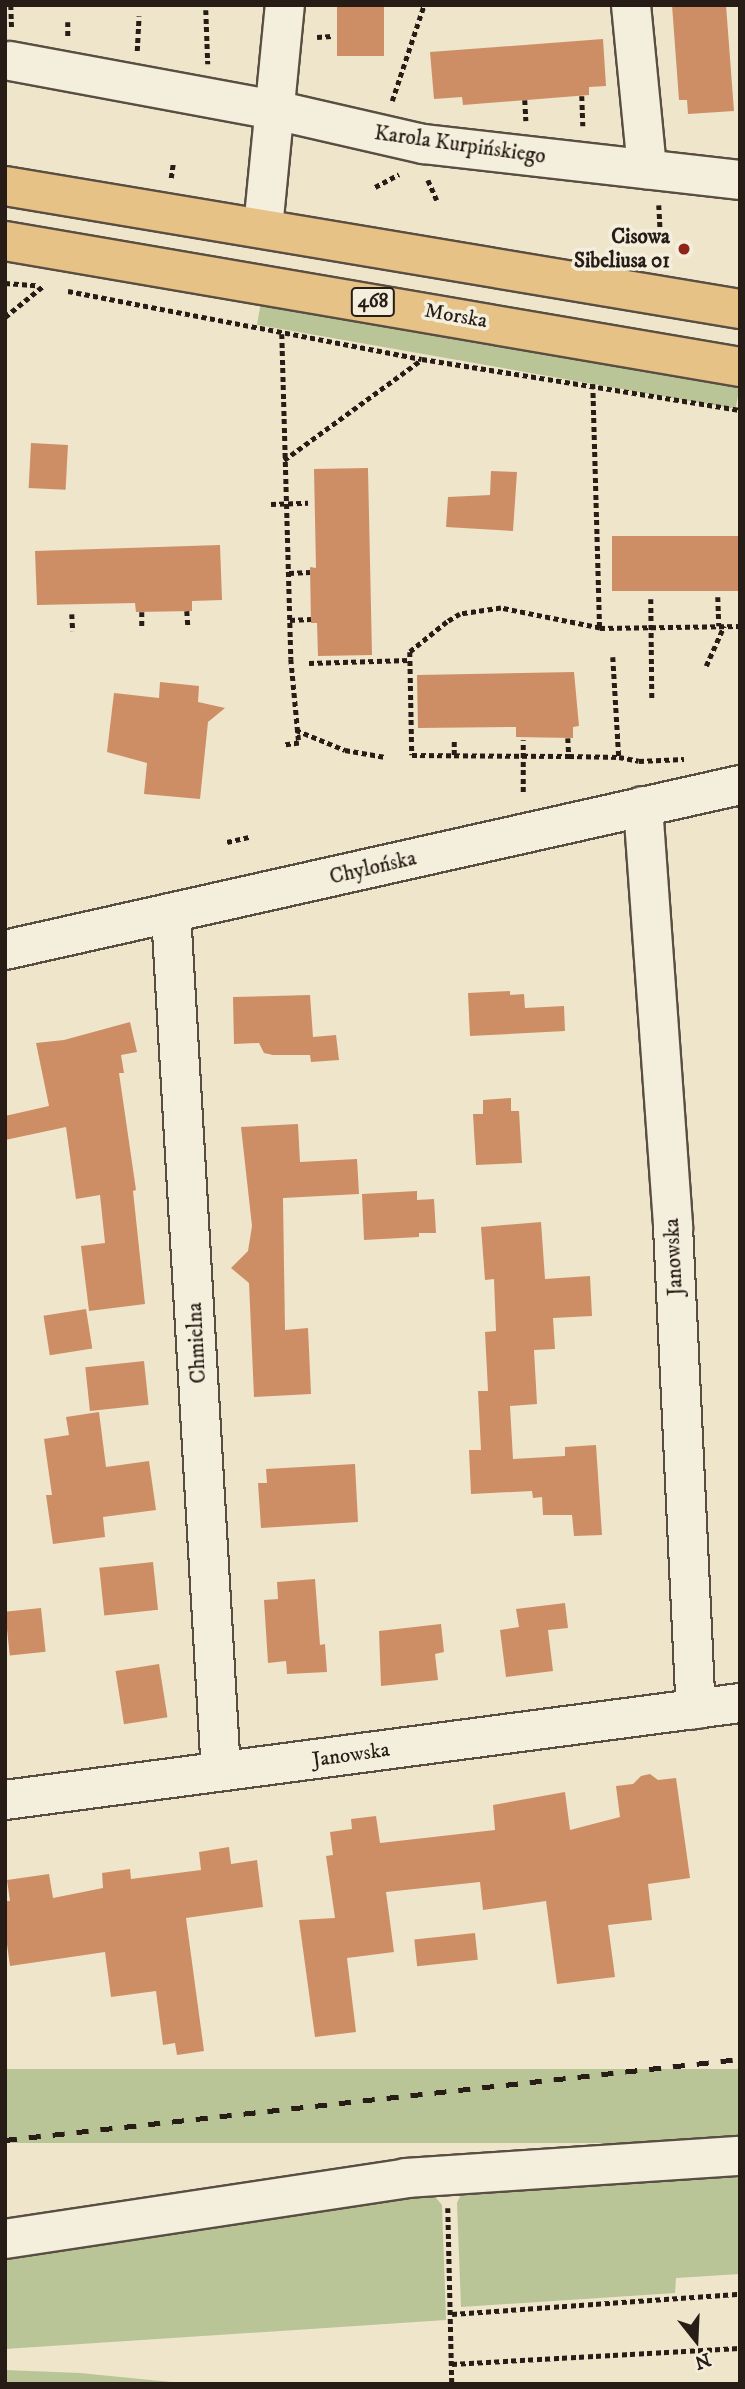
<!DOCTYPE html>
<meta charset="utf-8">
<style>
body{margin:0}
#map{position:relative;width:745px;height:2389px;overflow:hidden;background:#eee5cb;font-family:"IM FELL DW Pica",serif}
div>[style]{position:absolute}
.green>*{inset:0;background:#b9c597;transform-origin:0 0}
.building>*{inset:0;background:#cd8e66;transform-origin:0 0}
.path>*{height:4.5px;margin-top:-2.25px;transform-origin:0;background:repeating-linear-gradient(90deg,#281c16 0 5px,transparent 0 8.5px)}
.roads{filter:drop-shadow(2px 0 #5a4e43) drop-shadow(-2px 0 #5a4e43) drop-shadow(0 2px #5a4e43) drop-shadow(0 -2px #5a4e43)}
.minor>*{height:38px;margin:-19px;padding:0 19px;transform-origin:19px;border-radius:19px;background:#f4eedd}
.major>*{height:38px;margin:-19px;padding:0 19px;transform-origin:19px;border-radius:19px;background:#e7c286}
.rail>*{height:5px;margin-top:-2.5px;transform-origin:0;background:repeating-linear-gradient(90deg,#281c16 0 12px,transparent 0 24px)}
.dots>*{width:19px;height:19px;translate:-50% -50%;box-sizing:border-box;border:4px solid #f4eedd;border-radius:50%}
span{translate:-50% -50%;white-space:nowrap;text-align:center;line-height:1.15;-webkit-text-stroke:7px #f4eedd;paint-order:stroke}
.shield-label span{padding:2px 5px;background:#f4eedd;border:2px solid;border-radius:5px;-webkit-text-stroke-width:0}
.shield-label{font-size:19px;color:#281c16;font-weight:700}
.street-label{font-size:21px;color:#281c16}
.poi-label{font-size:21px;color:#281c16;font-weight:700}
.right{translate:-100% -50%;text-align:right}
.frame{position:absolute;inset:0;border:7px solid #281c16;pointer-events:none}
.north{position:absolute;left:661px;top:2305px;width:70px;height:70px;-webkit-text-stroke:5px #f4eedd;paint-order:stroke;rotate:162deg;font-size:19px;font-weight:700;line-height:28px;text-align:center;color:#281c16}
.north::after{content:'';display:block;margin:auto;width:24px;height:32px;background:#281c16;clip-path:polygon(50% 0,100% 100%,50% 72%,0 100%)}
</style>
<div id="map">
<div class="green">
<i style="left:261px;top:302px;width:486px;height:23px;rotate:10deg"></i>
<i style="left:740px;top:2069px;width:74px;height:739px;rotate:90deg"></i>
<i style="clip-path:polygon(740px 2168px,740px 2274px,676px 2278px,675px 2293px,461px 2307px,457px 2203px,462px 2192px)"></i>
<i style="clip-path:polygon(432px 2193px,442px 2205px,446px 2320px,5px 2349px,5px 2249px)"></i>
<i style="clip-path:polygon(5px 2370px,80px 2373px,191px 2384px,5px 2384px)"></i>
</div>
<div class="building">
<i style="left:337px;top:5px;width:47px;height:51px"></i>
<i style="clip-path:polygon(672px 5px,726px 5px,734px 111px,688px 114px,687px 100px,679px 100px)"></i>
<i style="clip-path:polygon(603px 39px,606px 86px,589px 87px,589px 95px,463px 105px,462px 97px,434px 99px,430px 52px)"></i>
<i style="left:31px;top:443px;width:37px;height:45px;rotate:3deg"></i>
<i style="clip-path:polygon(368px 468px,372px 655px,318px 656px,317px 623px,311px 623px,310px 567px,316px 568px,314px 469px)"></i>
<i style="clip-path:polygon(491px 471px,517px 472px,513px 531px,446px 527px,448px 497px,490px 495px)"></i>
<i style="left:740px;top:536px;width:55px;height:128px;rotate:90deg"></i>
<i style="clip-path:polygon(220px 545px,222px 600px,192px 601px,192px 611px,136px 612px,135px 603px,37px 605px,35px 551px)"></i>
<i style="clip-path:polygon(574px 672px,579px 726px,573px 727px,573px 738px,516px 737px,516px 727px,418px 728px,417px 675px)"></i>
<i style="clip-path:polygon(160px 682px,199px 686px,198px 702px,225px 708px,208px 722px,200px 799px,144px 794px,147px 763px,107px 752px,114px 693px,159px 698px)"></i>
<i style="clip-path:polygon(510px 991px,510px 995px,524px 994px,525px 1008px,564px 1006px,565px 1031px,470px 1036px,468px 993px)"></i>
<i style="clip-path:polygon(310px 995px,313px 1037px,336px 1035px,339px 1060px,311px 1062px,310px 1055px,273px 1055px,264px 1053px,259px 1043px,234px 1044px,233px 997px)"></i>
<i style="clip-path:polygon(130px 1022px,137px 1052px,121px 1055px,124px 1073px,119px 1073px,136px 1190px,133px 1191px,145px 1304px,89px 1311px,81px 1246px,105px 1243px,100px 1195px,76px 1199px,66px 1127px,5px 1140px,5px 1116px,49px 1106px,36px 1043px,64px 1040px)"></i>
<i style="clip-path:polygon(511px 1098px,511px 1111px,519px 1111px,522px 1163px,476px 1165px,473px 1114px,483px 1114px,483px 1100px)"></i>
<i style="clip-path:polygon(298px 1124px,300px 1162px,357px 1159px,359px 1194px,283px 1198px,285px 1330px,308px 1328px,311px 1394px,254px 1397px,249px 1283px,231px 1268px,248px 1251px,252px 1226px,241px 1127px)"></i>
<i style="clip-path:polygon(417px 1191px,417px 1200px,434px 1199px,436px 1233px,419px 1233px,419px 1237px,364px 1240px,362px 1194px)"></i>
<i style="clip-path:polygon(541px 1222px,545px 1279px,590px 1276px,592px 1316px,553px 1318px,555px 1349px,534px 1350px,537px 1404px,510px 1406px,513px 1459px,565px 1456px,565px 1447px,596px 1445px,602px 1535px,574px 1536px,572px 1515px,543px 1515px,542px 1497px,533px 1498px,532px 1491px,471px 1494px,469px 1450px,481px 1450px,478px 1391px,488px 1391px,485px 1332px,496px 1331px,494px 1279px,485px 1280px,481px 1227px)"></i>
<i style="left:86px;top:1309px;width:40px;height:43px;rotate:81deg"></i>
<i style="left:144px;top:1361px;width:44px;height:59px;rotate:84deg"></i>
<i style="clip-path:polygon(99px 1412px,106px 1467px,149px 1461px,156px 1510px,103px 1517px,105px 1537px,53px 1544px,46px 1495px,52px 1495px,44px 1439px,69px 1435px,66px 1417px)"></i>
<i style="clip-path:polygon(355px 1464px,358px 1522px,261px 1528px,258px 1483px,267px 1483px,266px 1469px)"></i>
<i style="left:153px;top:1562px;width:48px;height:54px;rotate:84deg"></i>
<i style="clip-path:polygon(315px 1579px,320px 1645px,325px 1644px,327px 1672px,287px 1674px,286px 1661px,268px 1663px,264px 1600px,278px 1599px,277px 1582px)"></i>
<i style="clip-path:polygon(565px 1603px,568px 1628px,548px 1630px,553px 1671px,506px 1677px,500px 1630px,519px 1627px,516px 1609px)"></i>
<i style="left:41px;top:1608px;width:44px;height:36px;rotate:84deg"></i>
<i style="clip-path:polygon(441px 1624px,444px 1652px,435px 1654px,438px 1680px,381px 1686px,379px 1631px)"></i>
<i style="left:159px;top:1664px;width:54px;height:44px;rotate:81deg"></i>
<i style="clip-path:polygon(650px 1774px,658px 1780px,676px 1778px,690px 1878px,648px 1884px,652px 1920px,608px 1925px,615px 1977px,557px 1984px,546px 1901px,483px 1910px,480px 1882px,386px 1892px,394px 1952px,347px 1958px,356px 2032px,315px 2037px,299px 1920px,335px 1918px,326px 1856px,333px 1855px,330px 1832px,352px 1829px,351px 1819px,376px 1816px,380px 1843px,495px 1830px,493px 1805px,565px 1792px,570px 1830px,620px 1817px,616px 1786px,633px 1784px,641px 1776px)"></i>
<i style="clip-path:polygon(229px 1847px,231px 1864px,257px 1860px,263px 1907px,186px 1918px,204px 2051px,177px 2055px,175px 2043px,163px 2045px,156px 1991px,111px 1997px,105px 1952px,10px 1966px,5px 1930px,5px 1901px,10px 1901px,7px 1880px,49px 1874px,53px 1898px,103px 1888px,102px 1873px,130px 1869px,131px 1879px,201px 1870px,199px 1852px)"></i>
<i style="left:475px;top:1933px;width:27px;height:61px;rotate:84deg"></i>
</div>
<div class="path">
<i style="left:11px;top:5px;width:24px;rotate:88deg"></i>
<i style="left:206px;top:10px;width:54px;rotate:87.9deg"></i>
<i style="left:68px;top:22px;width:16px;rotate:90deg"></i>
<i style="left:317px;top:37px;width:15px;rotate:-4deg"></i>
<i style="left:137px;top:51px;width:35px;rotate:-87deg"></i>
<i style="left:582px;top:96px;width:30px;rotate:88deg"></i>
<i style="left:525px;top:100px;width:21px;rotate:87deg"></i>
<i style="left:392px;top:101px;width:101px;rotate:-71.6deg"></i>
<i style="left:171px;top:178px;width:14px;rotate:-82deg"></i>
<i style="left:428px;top:180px;width:22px;rotate:66deg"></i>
<i style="left:375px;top:187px;width:27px;rotate:-28deg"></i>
<i style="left:659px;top:205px;width:34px;rotate:87deg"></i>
<i style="left:5px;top:283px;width:31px;rotate:4deg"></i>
<i style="left:68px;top:291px;width:360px;rotate:10.9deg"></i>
<i style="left:422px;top:359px;width:322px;rotate:9.1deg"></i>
<i style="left:5px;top:317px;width:49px;rotate:-39.2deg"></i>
<i style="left:282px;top:334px;width:325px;rotate:88.4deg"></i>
<i style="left:291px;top:659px;width:84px;rotate:84.6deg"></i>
<i style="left:299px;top:743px;width:15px;rotate:172deg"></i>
<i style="left:593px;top:384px;width:244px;rotate:88.4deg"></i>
<i style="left:600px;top:628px;width:101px;rotate:-168.6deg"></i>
<i style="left:501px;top:608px;width:41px;rotate:171.7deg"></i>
<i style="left:460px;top:614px;width:15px;rotate:148deg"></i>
<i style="left:447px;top:622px;width:48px;rotate:141deg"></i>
<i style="left:410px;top:652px;width:103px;rotate:88.9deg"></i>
<i style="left:412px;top:755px;width:157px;rotate:0.4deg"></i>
<i style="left:569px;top:756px;width:50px;rotate:1.1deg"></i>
<i style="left:619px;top:757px;width:20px;rotate:11deg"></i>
<i style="left:639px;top:761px;width:45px;rotate:-2.5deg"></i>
<i style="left:284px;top:460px;width:170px;rotate:-36.1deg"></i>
<i style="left:271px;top:504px;width:37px;rotate:-2deg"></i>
<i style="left:289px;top:573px;width:21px;rotate:-3deg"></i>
<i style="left:718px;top:597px;width:29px;rotate:88deg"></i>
<i style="left:651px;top:599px;width:100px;rotate:89.4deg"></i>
<i style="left:187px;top:611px;width:16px;rotate:86deg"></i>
<i style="left:142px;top:612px;width:16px;rotate:90deg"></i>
<i style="left:72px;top:614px;width:17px;rotate:87deg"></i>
<i style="left:290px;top:620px;width:21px;rotate:-3deg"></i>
<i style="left:600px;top:628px;width:140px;rotate:-0.8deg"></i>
<i style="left:613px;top:657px;width:100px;rotate:86.6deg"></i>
<i style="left:309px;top:663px;width:100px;rotate:-1.7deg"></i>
<i style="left:706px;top:666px;width:44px;rotate:-65.8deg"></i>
<i style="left:296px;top:730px;width:53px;rotate:22.2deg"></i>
<i style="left:345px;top:750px;width:41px;rotate:9.9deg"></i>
<i style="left:568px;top:738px;width:18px;rotate:87deg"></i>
<i style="left:454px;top:755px;width:15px;rotate:-90deg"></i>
<i style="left:523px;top:792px;width:52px;rotate:-90deg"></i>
<i style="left:227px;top:842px;width:23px;rotate:-13deg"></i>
<i style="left:448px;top:2208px;width:176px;rotate:88.7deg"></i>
<i style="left:452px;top:2314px;width:289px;rotate:-4deg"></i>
<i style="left:452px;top:2364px;width:288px;rotate:-3.2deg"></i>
</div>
<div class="roads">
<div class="minor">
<i style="left:631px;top:5px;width:165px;rotate:84.4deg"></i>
<i style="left:10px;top:61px;width:269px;rotate:10.5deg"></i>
<i style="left:275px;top:110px;width:153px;rotate:12.9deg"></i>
<i style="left:424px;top:144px;width:318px;rotate:6.5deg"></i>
<i style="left:263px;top:228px;width:224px;rotate:-84.4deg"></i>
<i style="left:643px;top:806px;width:422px;rotate:85.9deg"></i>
<i style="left:673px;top:1227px;width:483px;rotate:87.3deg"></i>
<i style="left:171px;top:913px;width:860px;rotate:86.67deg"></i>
<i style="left:5px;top:950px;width:753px;rotate:-12.65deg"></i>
<i style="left:5px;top:1800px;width:741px;rotate:-7.52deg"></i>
<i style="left:5px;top:2239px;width:406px;rotate:-8.6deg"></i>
<i style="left:406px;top:2178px;width:335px;rotate:-3.8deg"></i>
</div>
<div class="major">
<i style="left:5px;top:186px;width:745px;rotate:9.5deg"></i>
<i style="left:5px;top:241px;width:746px;rotate:9.73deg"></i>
</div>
</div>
<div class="rail">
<i style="left:5px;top:2140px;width:739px;rotate:-6.29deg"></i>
</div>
<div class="dots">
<i style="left:684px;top:249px;background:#8f2418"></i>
</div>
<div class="shield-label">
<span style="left:373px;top:302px">468</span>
</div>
<div class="street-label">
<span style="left:460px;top:145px;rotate:8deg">Karola Kurpińskiego</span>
<span style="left:456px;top:316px;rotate:10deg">Morska</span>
<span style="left:373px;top:868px;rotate:-13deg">Chylońska</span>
<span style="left:674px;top:1257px;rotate:-93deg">Janowska</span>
<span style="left:197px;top:1343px;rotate:-93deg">Chmielna</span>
<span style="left:351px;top:1755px;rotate:-8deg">Janowska</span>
</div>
<div class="poi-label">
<span class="right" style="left:670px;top:249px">Cisowa<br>Sibeliusa 01</span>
</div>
<div class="frame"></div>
<div class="north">N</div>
</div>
